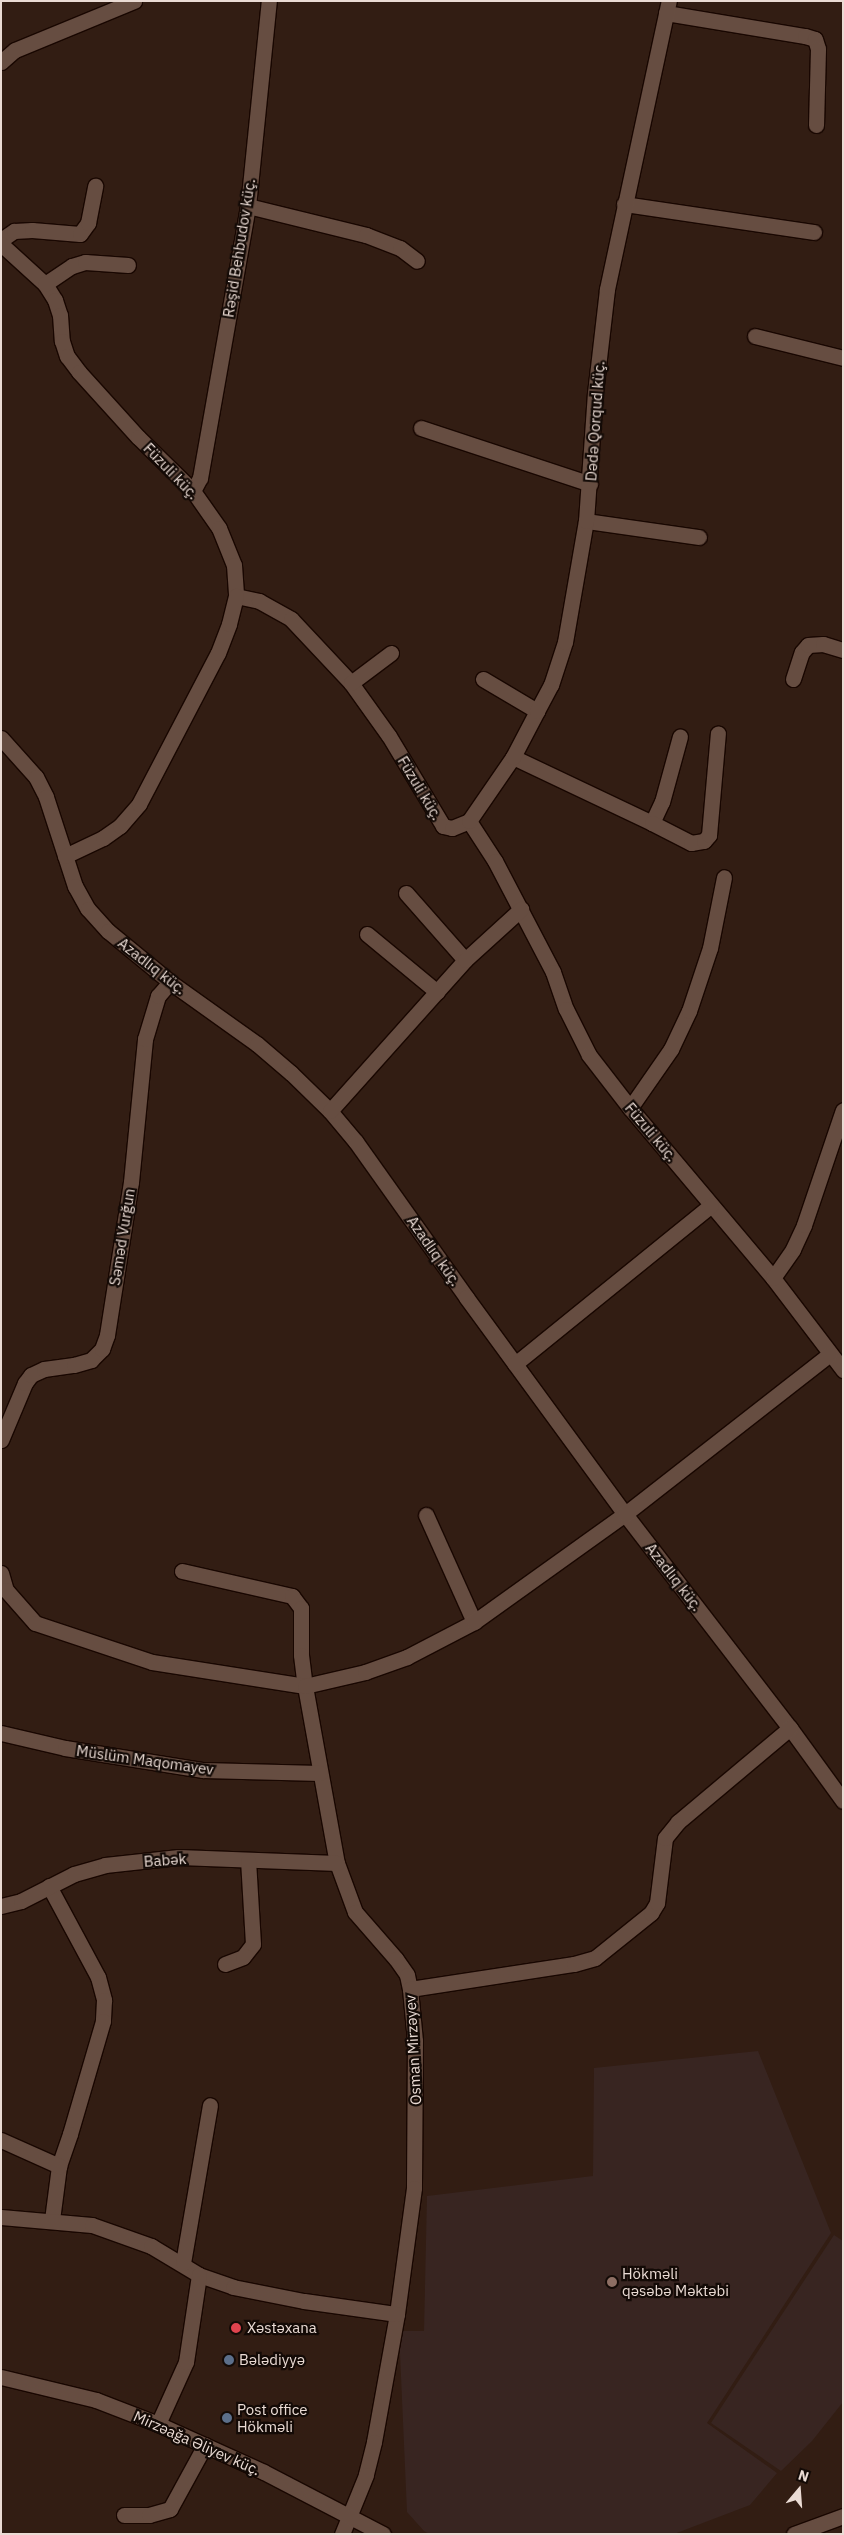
<!DOCTYPE html>
<meta charset="utf-8">
<style>
body{margin:0}
#map{position:relative;width:844px;height:2535px;overflow:hidden;background:#321d13;font-family:"IBM Plex Sans",sans-serif}
div>[style]{position:absolute}
.education>*{inset:0;background:#382521}
.roads{filter:drop-shadow(1px 0 #190701) drop-shadow(-1px 0 #190701) drop-shadow(0 1px #190701) drop-shadow(0 -1px #190701)}
.minor>*{height:15px;margin:-7.5px;padding:0 7.5px;transform-origin:7.5px;border-radius:7.5px;background:#664d41}
.dots>*{width:14px;height:14px;translate:-50% -50%;box-sizing:border-box;border:2px solid #130a06;border-radius:50%}
span{translate:-50% -50%;white-space:nowrap;text-align:center;line-height:1.15;-webkit-text-stroke:4.5px #130a06;paint-order:stroke}
.street-label{font-size:15px;color:#eadbd4}
.poi-label{font-size:15px;color:#eadbd4}
.left{translate:0 -50%;text-align:left}
.frame{position:absolute;inset:0;border:2px solid #eadbd4;pointer-events:none}
.north{position:absolute;left:774px;top:2465px;width:50px;height:50px;-webkit-text-stroke:4px #130a06;paint-order:stroke;rotate:18deg;font-size:14px;font-weight:700;line-height:20px;text-align:center;color:#eadbd4}
.north::after{content:'';display:block;margin:auto;width:18px;height:22px;background:#eadbd4;clip-path:polygon(50% 0,100% 100%,50% 72%,0 100%)}
</style>
<div id="map">
<div class="education">
<i style="clip-path:polygon(758px 2051px,831px 2233px,707px 2423px,777px 2473px,750px 2505px,674px 2534px,429px 2534px,424px 2531px,407px 2512px,399px 2331px,424px 2331px,427px 2196px,593px 2176px,594px 2068px)"></i>
<i style="clip-path:polygon(834px 2235px,843px 2241px,843px 2402px,812px 2441px,781px 2471px,711px 2423px)"></i>
</div>
<div class="roads">
<div class="minor">
<i style="left:666px;top:13px;width:141px;rotate:9.4deg"></i>
<i style="left:805px;top:36px;width:10px;rotate:17deg"></i>
<i style="left:815px;top:39px;width:10px;rotate:73deg"></i>
<i style="left:818px;top:49px;width:76px;rotate:91.5deg"></i>
<i style="left:1px;top:62px;width:18px;rotate:-41deg"></i>
<i style="left:15px;top:50px;width:129px;rotate:-22.4deg"></i>
<i style="left:624px;top:204px;width:192px;rotate:8.4deg"></i>
<i style="left:248px;top:206px;width:122px;rotate:13.8deg"></i>
<i style="left:366px;top:235px;width:36px;rotate:21deg"></i>
<i style="left:400px;top:248px;width:21px;rotate:37deg"></i>
<i style="left:1px;top:240px;width:16px;rotate:-35deg"></i>
<i style="left:14px;top:231px;width:18px;rotate:-3deg"></i>
<i style="left:32px;top:230px;width:48px;rotate:4.8deg"></i>
<i style="left:80px;top:234px;width:14px;rotate:-54deg"></i>
<i style="left:88px;top:223px;width:38px;rotate:-79deg"></i>
<i style="left:1px;top:244px;width:59px;rotate:42.3deg"></i>
<i style="left:45px;top:284px;width:19px;rotate:58deg"></i>
<i style="left:55px;top:300px;width:16px;rotate:72deg"></i>
<i style="left:60px;top:315px;width:26px;rotate:86deg"></i>
<i style="left:62px;top:341px;width:16px;rotate:72deg"></i>
<i style="left:67px;top:356px;width:20px;rotate:53deg"></i>
<i style="left:79px;top:372px;width:88px;rotate:47.8deg"></i>
<i style="left:138px;top:437px;width:77px;rotate:44.5deg"></i>
<i style="left:193px;top:491px;width:45px;rotate:54.9deg"></i>
<i style="left:219px;top:528px;width:40px;rotate:68deg"></i>
<i style="left:234px;top:565px;width:31px;rotate:86deg"></i>
<i style="left:236px;top:596px;width:24px;rotate:12deg"></i>
<i style="left:259px;top:601px;width:37px;rotate:29deg"></i>
<i style="left:291px;top:619px;width:88px;rotate:46.8deg"></i>
<i style="left:351px;top:683px;width:65px;rotate:54.4deg"></i>
<i style="left:389px;top:736px;width:105px;rotate:59deg"></i>
<i style="left:443px;top:826px;width:9px;rotate:13deg"></i>
<i style="left:452px;top:828px;width:18px;rotate:-22deg"></i>
<i style="left:469px;top:821px;width:48px;rotate:57deg"></i>
<i style="left:495px;top:861px;width:125px;rotate:62.4deg"></i>
<i style="left:553px;top:972px;width:39px;rotate:71deg"></i>
<i style="left:566px;top:1009px;width:51px;rotate:63.4deg"></i>
<i style="left:589px;top:1055px;width:67px;rotate:52.3deg"></i>
<i style="left:630px;top:1108px;width:222px;rotate:49.9deg"></i>
<i style="left:773px;top:1278px;width:116px;rotate:52.7deg"></i>
<i style="left:45px;top:284px;width:32px;rotate:-34deg"></i>
<i style="left:72px;top:266px;width:14px;rotate:-17deg"></i>
<i style="left:85px;top:262px;width:43px;rotate:4deg"></i>
<i style="left:755px;top:336px;width:91px;rotate:14deg"></i>
<i style="left:421px;top:428px;width:178px;rotate:18.3deg"></i>
<i style="left:193px;top:491px;width:15px;rotate:-62deg"></i>
<i style="left:200px;top:478px;width:276px;rotate:-80deg"></i>
<i style="left:248px;top:206px;width:206px;rotate:-84.2deg"></i>
<i style="left:586px;top:521px;width:114px;rotate:8.1deg"></i>
<i style="left:483px;top:679px;width:63px;rotate:30.7deg"></i>
<i style="left:793px;top:679px;width:28px;rotate:-72deg"></i>
<i style="left:802px;top:652px;width:9px;rotate:-49deg"></i>
<i style="left:808px;top:645px;width:15px;rotate:-4deg"></i>
<i style="left:823px;top:644px;width:21px;rotate:17deg"></i>
<i style="left:351px;top:683px;width:50px;rotate:-36.9deg"></i>
<i style="left:1px;top:738px;width:52px;rotate:48.1deg"></i>
<i style="left:36px;top:777px;width:22px;rotate:63deg"></i>
<i style="left:46px;top:797px;width:94px;rotate:72deg"></i>
<i style="left:75px;top:886px;width:26px;rotate:61deg"></i>
<i style="left:88px;top:909px;width:30px;rotate:48deg"></i>
<i style="left:108px;top:931px;width:80px;rotate:39.4deg"></i>
<i style="left:170px;top:982px;width:107px;rotate:35.5deg"></i>
<i style="left:257px;top:1044px;width:45px;rotate:40.5deg"></i>
<i style="left:291px;top:1073px;width:54px;rotate:44.3deg"></i>
<i style="left:330px;top:1111px;width:40px;rotate:50deg"></i>
<i style="left:356px;top:1142px;width:190px;rotate:54.6deg"></i>
<i style="left:466px;top:1297px;width:269px;rotate:53.8deg"></i>
<i style="left:625px;top:1514px;width:270px;rotate:52.4deg"></i>
<i style="left:790px;top:1728px;width:90px;rotate:54deg"></i>
<i style="left:513px;top:757px;width:154px;rotate:25.4deg"></i>
<i style="left:652px;top:823px;width:23px;rotate:-65deg"></i>
<i style="left:662px;top:802px;width:68px;rotate:-74.7deg"></i>
<i style="left:469px;top:821px;width:78px;rotate:-55.5deg"></i>
<i style="left:513px;top:757px;width:52px;rotate:-62.4deg"></i>
<i style="left:537px;top:711px;width:30px;rotate:-62deg"></i>
<i style="left:551px;top:685px;width:45px;rotate:-72deg"></i>
<i style="left:565px;top:642px;width:123px;rotate:-80.2deg"></i>
<i style="left:586px;top:521px;width:128px;rotate:-86deg"></i>
<i style="left:595px;top:393px;width:105px;rotate:-83.4deg"></i>
<i style="left:607px;top:289px;width:295px;rotate:-77.9deg"></i>
<i style="left:652px;top:823px;width:44px;rotate:27.1deg"></i>
<i style="left:691px;top:843px;width:13px;rotate:-9deg"></i>
<i style="left:704px;top:841px;width:8px;rotate:-50deg"></i>
<i style="left:709px;top:835px;width:102px;rotate:-85deg"></i>
<i style="left:65px;top:856px;width:42px;rotate:-25.3deg"></i>
<i style="left:103px;top:838px;width:21px;rotate:-35deg"></i>
<i style="left:120px;top:826px;width:29px;rotate:-49deg"></i>
<i style="left:139px;top:804px;width:170px;rotate:-62.4deg"></i>
<i style="left:218px;top:653px;width:31px;rotate:-69deg"></i>
<i style="left:229px;top:624px;width:29px;rotate:-76deg"></i>
<i style="left:406px;top:893px;width:89px;rotate:48.6deg"></i>
<i style="left:367px;top:934px;width:91px;rotate:39.6deg"></i>
<i style="left:630px;top:1108px;width:72px;rotate:-55.2deg"></i>
<i style="left:671px;top:1049px;width:42px;rotate:-64.7deg"></i>
<i style="left:689px;top:1011px;width:66px;rotate:-71.6deg"></i>
<i style="left:710px;top:948px;width:72px;rotate:-78.8deg"></i>
<i style="left:330px;top:1111px;width:203px;rotate:-48.2deg"></i>
<i style="left:465px;top:960px;width:76px;rotate:-42.3deg"></i>
<i style="left:773px;top:1278px;width:35px;rotate:-55deg"></i>
<i style="left:793px;top:1249px;width:26px;rotate:-65deg"></i>
<i style="left:804px;top:1225px;width:121px;rotate:-71.3deg"></i>
<i style="left:515px;top:1364px;width:252px;rotate:-39deg"></i>
<i style="left:1px;top:1440px;width:62px;rotate:-67.2deg"></i>
<i style="left:25px;top:1383px;width:10px;rotate:-53deg"></i>
<i style="left:31px;top:1375px;width:14px;rotate:-25deg"></i>
<i style="left:44px;top:1369px;width:30px;rotate:-8deg"></i>
<i style="left:74px;top:1365px;width:18px;rotate:-16deg"></i>
<i style="left:91px;top:1360px;width:16px;rotate:-45deg"></i>
<i style="left:102px;top:1349px;width:15px;rotate:-70deg"></i>
<i style="left:107px;top:1335px;width:155px;rotate:-81.1deg"></i>
<i style="left:131px;top:1182px;width:144px;rotate:-84.4deg"></i>
<i style="left:145px;top:1039px;width:45px;rotate:-73.2deg"></i>
<i style="left:158px;top:996px;width:18px;rotate:-49deg"></i>
<i style="left:426px;top:1515px;width:117px;rotate:65.8deg"></i>
<i style="left:182px;top:1571px;width:113px;rotate:12.8deg"></i>
<i style="left:292px;top:1596px;width:15px;rotate:53deg"></i>
<i style="left:301px;top:1608px;width:47px;rotate:90deg"></i>
<i style="left:301px;top:1655px;width:31px;rotate:83deg"></i>
<i style="left:305px;top:1686px;width:180px;rotate:79.8deg"></i>
<i style="left:337px;top:1863px;width:52px;rotate:69.8deg"></i>
<i style="left:355px;top:1912px;width:62px;rotate:48.9deg"></i>
<i style="left:396px;top:1959px;width:19px;rotate:55deg"></i>
<i style="left:407px;top:1975px;width:14px;rotate:78deg"></i>
<i style="left:410px;top:1989px;width:52px;rotate:84.5deg"></i>
<i style="left:415px;top:2041px;width:147px;rotate:90.4deg"></i>
<i style="left:414px;top:2188px;width:127px;rotate:97.7deg"></i>
<i style="left:397px;top:2314px;width:130px;rotate:100.2deg"></i>
<i style="left:374px;top:2442px;width:34px;rotate:104deg"></i>
<i style="left:366px;top:2475px;width:64px;rotate:112.1deg"></i>
<i style="left:1px;top:1573px;width:18px;rotate:74deg"></i>
<i style="left:6px;top:1590px;width:44px;rotate:48.7deg"></i>
<i style="left:35px;top:1623px;width:123px;rotate:18.4deg"></i>
<i style="left:152px;top:1662px;width:155px;rotate:8.9deg"></i>
<i style="left:305px;top:1686px;width:62px;rotate:-13.1deg"></i>
<i style="left:365px;top:1672px;width:45px;rotate:-19.7deg"></i>
<i style="left:407px;top:1657px;width:76px;rotate:-27.6deg"></i>
<i style="left:474px;top:1622px;width:186px;rotate:-35.6deg"></i>
<i style="left:625px;top:1514px;width:260px;rotate:-38deg"></i>
<i style="left:1px;top:1733px;width:66px;rotate:13.2deg"></i>
<i style="left:65px;top:1748px;width:140px;rotate:9.1deg"></i>
<i style="left:203px;top:1770px;width:117px;rotate:1.5deg"></i>
<i style="left:49px;top:1886px;width:103px;rotate:61.7deg"></i>
<i style="left:98px;top:1977px;width:24px;rotate:75deg"></i>
<i style="left:104px;top:2000px;width:21px;rotate:93deg"></i>
<i style="left:103px;top:2021px;width:118px;rotate:106.3deg"></i>
<i style="left:70px;top:2134px;width:34px;rotate:109deg"></i>
<i style="left:59px;top:2166px;width:54px;rotate:97.4deg"></i>
<i style="left:1px;top:1906px;width:21px;rotate:-14deg"></i>
<i style="left:21px;top:1901px;width:59px;rotate:-27deg"></i>
<i style="left:74px;top:1874px;width:32px;rotate:-16deg"></i>
<i style="left:105px;top:1865px;width:74px;rotate:-6.2deg"></i>
<i style="left:179px;top:1857px;width:158px;rotate:2.2deg"></i>
<i style="left:225px;top:1964px;width:19px;rotate:-21deg"></i>
<i style="left:243px;top:1957px;width:16px;rotate:-52deg"></i>
<i style="left:253px;top:1944px;width:83px;rotate:-93.4deg"></i>
<i style="left:410px;top:1989px;width:166px;rotate:-8.7deg"></i>
<i style="left:574px;top:1964px;width:22px;rotate:-16deg"></i>
<i style="left:595px;top:1958px;width:72px;rotate:-38.8deg"></i>
<i style="left:651px;top:1913px;width:12px;rotate:-59deg"></i>
<i style="left:657px;top:1903px;width:65px;rotate:-83deg"></i>
<i style="left:665px;top:1838px;width:21px;rotate:-51deg"></i>
<i style="left:678px;top:1822px;width:146px;rotate:-40deg"></i>
<i style="left:1px;top:2140px;width:64px;rotate:24.1deg"></i>
<i style="left:1px;top:2217px;width:91px;rotate:5deg"></i>
<i style="left:92px;top:2225px;width:63px;rotate:19.6deg"></i>
<i style="left:151px;top:2246px;width:56px;rotate:31.1deg"></i>
<i style="left:199px;top:2275px;width:36px;rotate:19deg"></i>
<i style="left:233px;top:2287px;width:72px;rotate:11.2deg"></i>
<i style="left:304px;top:2301px;width:94px;rotate:8deg"></i>
<i style="left:183px;top:2263px;width:160px;rotate:-80.3deg"></i>
<i style="left:1px;top:2377px;width:98px;rotate:13.6deg"></i>
<i style="left:96px;top:2400px;width:66px;rotate:21.2deg"></i>
<i style="left:158px;top:2424px;width:116px;rotate:24.4deg"></i>
<i style="left:264px;top:2472px;width:134px;rotate:27.5deg"></i>
<i style="left:158px;top:2424px;width:68px;rotate:-65.7deg"></i>
<i style="left:186px;top:2362px;width:88px;rotate:-81.5deg"></i>
<i style="left:124px;top:2515px;width:25px"></i>
<i style="left:149px;top:2515px;width:22px;rotate:-16deg"></i>
<i style="left:170px;top:2509px;width:73px;rotate:-61.3deg"></i>
<i style="left:794px;top:2534px;width:52px;rotate:-20.2deg"></i>
</div>
</div>
<div class="dots">
<i style="left:612px;top:2282px;background:#8d6e63"></i>
<i style="left:236px;top:2328px;background:#e0444e"></i>
<i style="left:229px;top:2360px;background:#5c6f8a"></i>
<i style="left:227px;top:2418px;background:#5c6f8a"></i>
</div>
<div class="street-label">
<span style="left:239px;top:248px;rotate:-81deg">Rəşid Behbudov küç.</span>
<span style="left:595px;top:421px;rotate:-86deg">Dədə Qorqud küç.</span>
<span style="left:171px;top:471px;rotate:46deg">Füzuli küç.</span>
<span style="left:420px;top:788px;rotate:59deg">Füzuli küç.</span>
<span style="left:152px;top:966px;rotate:38deg">Azadlıq küç.</span>
<span style="left:651px;top:1132px;rotate:50deg">Füzuli küç.</span>
<span style="left:122px;top:1237px;rotate:-81deg">Səməd Vurğun</span>
<span style="left:434px;top:1251px;rotate:55deg">Azadlıq küç.</span>
<span style="left:674px;top:1577px;rotate:52deg">Azadlıq küç.</span>
<span style="left:145px;top:1760px;rotate:8deg">Müslüm Maqomayev</span>
<span style="left:165px;top:1860px;rotate:-4deg">Babək</span>
<span style="left:413px;top:2050px;rotate:-93deg">Osman Mirzəyev</span>
<span style="left:197px;top:2443px;rotate:24deg">Mirzəağa Əliyev küç.</span>
</div>
<div class="poi-label">
<span class="left" style="left:622px;top:2282px">Hökməli<br>qəsəbə Məktəbi</span>
<span class="left" style="left:247px;top:2328px">Xəstəxana</span>
<span class="left" style="left:239px;top:2360px">Bələdiyyə</span>
<span class="left" style="left:237px;top:2418px">Post office<br>Hökməli</span>
</div>
<div class="frame"></div>
<div class="north">N</div>
</div>
